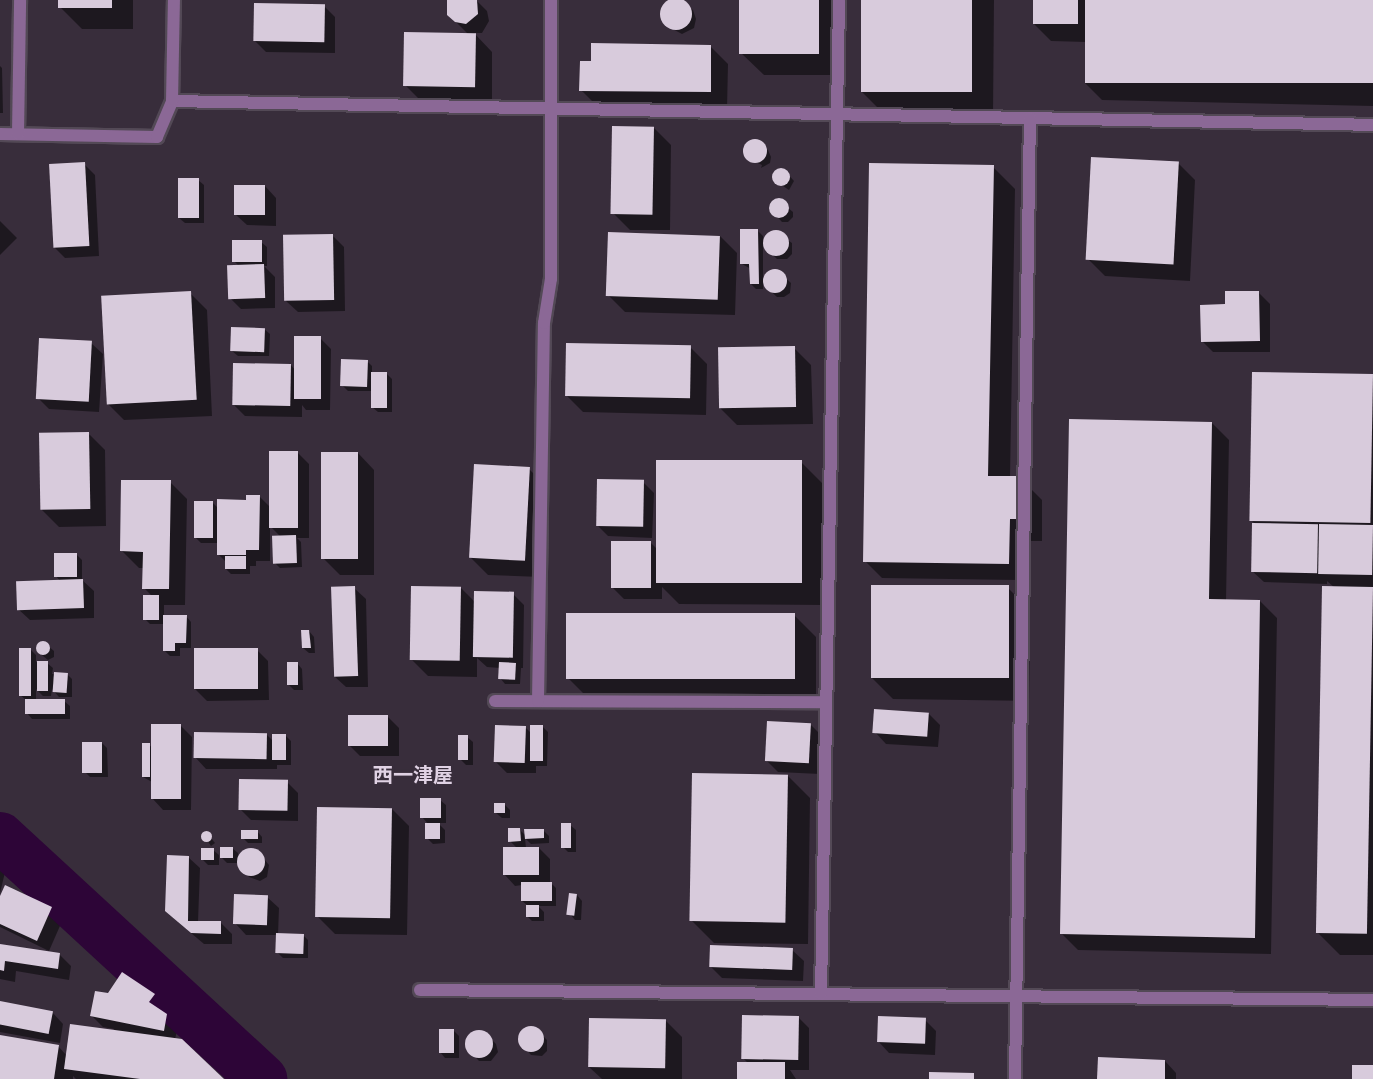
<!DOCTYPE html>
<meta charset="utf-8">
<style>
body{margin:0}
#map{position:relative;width:1373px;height:1079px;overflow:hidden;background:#382d3b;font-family:Quicksand,"Noto Sans JP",sans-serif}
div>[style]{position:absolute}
.shadow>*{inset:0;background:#0007;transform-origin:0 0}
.river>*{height:50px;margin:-25px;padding:0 25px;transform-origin:25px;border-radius:25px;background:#2d0537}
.building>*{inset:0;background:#d8cbdc;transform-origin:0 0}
.round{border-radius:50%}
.roads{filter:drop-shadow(2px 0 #534956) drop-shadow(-2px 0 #534956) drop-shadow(0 2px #534956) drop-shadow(0 -2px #534956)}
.lane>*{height:12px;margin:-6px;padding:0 6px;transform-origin:6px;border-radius:6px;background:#8b6896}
span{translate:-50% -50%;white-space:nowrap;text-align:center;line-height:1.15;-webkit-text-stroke:6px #382d3b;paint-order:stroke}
.neighbourhood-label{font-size:20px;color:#e0d2e4;font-weight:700}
</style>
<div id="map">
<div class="shadow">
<i style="clip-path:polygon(60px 0,133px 0,133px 29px,82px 29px,60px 7px)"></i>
<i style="clip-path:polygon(450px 0,476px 0,487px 11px,489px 21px,482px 33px,474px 33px,492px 52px,492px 103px,422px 102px,405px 85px,469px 35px,448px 14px,447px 4px)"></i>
<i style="clip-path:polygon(679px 0,693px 10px,696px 19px,694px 28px,682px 34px,667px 26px,662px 13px,669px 1px)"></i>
<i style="clip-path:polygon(741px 0,841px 0,841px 75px,764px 75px,741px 53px)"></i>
<i style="clip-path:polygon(862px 0,994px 0,993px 115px,884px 114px,861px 91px)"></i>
<i style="clip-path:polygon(1035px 0,1373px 0,1373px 106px,1102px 100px,1085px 83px,1086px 42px,1051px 41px,1034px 24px)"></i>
<i style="clip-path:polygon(324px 6px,335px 17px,335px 53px,266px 52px,255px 41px)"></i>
<i style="clip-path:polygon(711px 47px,728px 64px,727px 109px,598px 107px,581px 90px)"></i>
<i style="clip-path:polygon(0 66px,2px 68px,3px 113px,0 113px)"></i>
<i style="clip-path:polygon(654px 128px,671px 145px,670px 230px,630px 230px,613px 213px)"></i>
<i style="clip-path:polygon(756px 141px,768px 150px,771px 157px,770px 163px,761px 168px,762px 165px,749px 159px,745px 151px,750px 142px)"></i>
<i style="clip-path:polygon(1178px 163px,1195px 180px,1190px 281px,1105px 276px,1088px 259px)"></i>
<i style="clip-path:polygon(84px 164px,95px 175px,99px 256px,65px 258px,54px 247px)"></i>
<i style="clip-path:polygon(993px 167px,1015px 189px,1010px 478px,1020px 478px,1042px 500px,1042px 541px,1026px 541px,1025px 580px,882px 578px,865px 561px)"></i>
<i style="clip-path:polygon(778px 170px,785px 171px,794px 181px,789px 190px,774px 180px,774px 176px)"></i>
<i style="clip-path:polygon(198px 180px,204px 185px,204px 223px,185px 223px,179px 218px)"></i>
<i style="clip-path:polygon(265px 186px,276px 198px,276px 226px,247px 225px,235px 214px)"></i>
<i style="clip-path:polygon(778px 200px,793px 212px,793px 217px,788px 222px,782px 222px,771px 210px,772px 205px)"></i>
<i style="left:0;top:221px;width:24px;height:226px;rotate:45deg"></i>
<i style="clip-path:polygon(758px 231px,763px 236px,763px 243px,769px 234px,776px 232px,792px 243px,792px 254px,787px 259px,777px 259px,763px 245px,763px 280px,770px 271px,777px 270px,791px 283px,790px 293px,784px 297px,777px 297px,763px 284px,763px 289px,756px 289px,751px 284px,751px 269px,742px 264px)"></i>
<i style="clip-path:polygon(332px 235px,344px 247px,345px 311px,298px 312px,286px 301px)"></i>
<i style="clip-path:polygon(720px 236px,737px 253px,735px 315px,625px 312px,608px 295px)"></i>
<i style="clip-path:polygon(261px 242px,267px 247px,267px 266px,264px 266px,275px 277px,275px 308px,241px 309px,230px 298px,239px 266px,234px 261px)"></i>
<i style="clip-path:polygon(1258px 292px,1270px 304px,1270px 352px,1213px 352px,1202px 341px,1227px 306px)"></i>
<i style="clip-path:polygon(190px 293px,207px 310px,212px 416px,124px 420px,107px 403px)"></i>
<i style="clip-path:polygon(264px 329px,270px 334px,269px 356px,238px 356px,232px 351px)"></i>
<i style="clip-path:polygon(320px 338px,331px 349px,330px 410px,306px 410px,302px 405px,302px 417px,245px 416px,234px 405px,291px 365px,295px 370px)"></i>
<i style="clip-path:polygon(91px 343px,103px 354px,99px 412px,49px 409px,38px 398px)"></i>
<i style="clip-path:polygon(690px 347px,707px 364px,706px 415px,583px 412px,566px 395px)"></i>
<i style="clip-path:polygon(794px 348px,811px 365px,813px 424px,737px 425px,720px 408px)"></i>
<i style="clip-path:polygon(367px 361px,372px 366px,372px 374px,387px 374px,392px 379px,392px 412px,378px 412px,372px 407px,372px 391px,348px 391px,342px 385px)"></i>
<i style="clip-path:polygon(1373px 376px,1373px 955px,1340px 955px,1318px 933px,1335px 588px,1327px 581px,1327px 584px,1264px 582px,1252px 571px,1255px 524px,1251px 520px)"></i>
<i style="clip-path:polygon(1212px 423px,1229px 440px,1226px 601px,1260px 601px,1277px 618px,1271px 954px,1078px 950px,1061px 933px)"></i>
<i style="clip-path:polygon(88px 433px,105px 450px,106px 526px,59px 527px,42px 510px)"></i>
<i style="clip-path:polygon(298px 453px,309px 464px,309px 538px,297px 538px,301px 542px,302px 567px,280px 568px,275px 563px,281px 537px,270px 526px,270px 561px,256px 561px,256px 566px,250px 566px,250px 574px,231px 574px,226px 569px,226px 562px,218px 554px,218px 543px,201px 543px,196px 538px,212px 502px,219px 509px,259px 496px,271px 508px)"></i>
<i style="clip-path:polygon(358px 453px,374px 470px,374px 575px,340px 575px,323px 558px)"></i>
<i style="clip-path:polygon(802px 463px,824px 485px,823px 605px,679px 604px,662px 587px,662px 599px,624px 599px,613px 588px,650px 542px,657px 549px)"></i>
<i style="clip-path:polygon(529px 469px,546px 486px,541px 577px,488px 575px,471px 558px)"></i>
<i style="clip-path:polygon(170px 482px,187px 499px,185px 605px,164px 605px,164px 616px,186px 616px,191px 622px,191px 648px,180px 648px,180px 656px,170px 656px,164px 650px,164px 624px,150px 624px,145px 619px,152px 596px,144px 588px,144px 568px,139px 568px,122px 551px)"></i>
<i style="clip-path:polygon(643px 482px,654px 493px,652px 538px,608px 536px,597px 525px)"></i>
<i style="clip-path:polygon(77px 555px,82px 560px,82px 580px,94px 591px,94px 618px,30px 620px,18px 609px,60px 581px,56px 576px)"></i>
<i style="clip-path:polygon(354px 588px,366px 599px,368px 687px,346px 687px,334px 676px)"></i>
<i style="clip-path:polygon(461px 588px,476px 603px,513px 594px,524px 605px,523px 668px,521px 668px,520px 684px,505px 684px,500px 678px,500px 668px,487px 667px,477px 658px,477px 677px,428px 676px,411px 659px)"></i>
<i style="clip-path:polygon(1008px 588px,1030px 610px,1029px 701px,893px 699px,871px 677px)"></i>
<i style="clip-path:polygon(794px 615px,816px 637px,816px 701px,590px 700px,568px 678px)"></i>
<i style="clip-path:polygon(309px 631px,314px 637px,315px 653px,309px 653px,303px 648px)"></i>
<i style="clip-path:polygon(40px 643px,48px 646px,54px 651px,54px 657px,48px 660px,43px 656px,37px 651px)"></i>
<i style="clip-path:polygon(31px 650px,36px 655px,36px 662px,47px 663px,53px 668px,52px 674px,67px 674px,72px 679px,72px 697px,59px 697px,52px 689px,51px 696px,43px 696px,36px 689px,36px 701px,64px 701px,70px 706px,70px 719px,32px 719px,27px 713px,26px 700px,20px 695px)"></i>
<i style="clip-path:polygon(257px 650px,268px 661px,269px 700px,207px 701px,195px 689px)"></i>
<i style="clip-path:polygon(297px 663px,302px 669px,303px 690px,294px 690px,289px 685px)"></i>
<i style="clip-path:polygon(929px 714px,940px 725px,938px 747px,886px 744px,875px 732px)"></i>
<i style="clip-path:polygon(388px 717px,399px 728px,399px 756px,360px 756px,349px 745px)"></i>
<i style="clip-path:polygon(811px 725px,822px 736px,820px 774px,778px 772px,767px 761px)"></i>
<i style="clip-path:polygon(181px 726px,192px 737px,191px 810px,163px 810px,152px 798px,152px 782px,143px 777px,149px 745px,153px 748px)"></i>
<i style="clip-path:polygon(542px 726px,548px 732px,547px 766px,536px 766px,536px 773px,507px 773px,495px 761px,525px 727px,531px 733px)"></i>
<i style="clip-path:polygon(266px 734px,274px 742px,286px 736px,291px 741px,291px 765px,277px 765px,277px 769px,206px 769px,195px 757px)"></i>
<i style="clip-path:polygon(467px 737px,473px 742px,473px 765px,466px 765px,461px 760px)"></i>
<i style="clip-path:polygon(102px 743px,107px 748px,108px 777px,90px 777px,85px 772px)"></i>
<i style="clip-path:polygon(788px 776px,810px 798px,808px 944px,714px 943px,692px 921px)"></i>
<i style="clip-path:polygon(287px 782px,298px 793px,298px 821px,251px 820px,240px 809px)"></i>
<i style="clip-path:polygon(440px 800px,446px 805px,446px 823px,438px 823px,445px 830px,445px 843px,433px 844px,427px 838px,429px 825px,422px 817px)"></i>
<i style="clip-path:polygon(504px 804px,510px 810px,510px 818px,502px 818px,496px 813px)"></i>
<i style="clip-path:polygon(392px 809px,409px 826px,407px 935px,335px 934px,318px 917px)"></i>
<i style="clip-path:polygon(570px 825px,576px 830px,576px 852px,568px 852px,563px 847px)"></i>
<i style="clip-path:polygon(520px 830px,526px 836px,543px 830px,549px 836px,549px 843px,531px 844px,525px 838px,526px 848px,539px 848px,550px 859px,550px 882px,556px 888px,556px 906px,538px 906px,544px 912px,544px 921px,532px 921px,527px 916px,527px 905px,522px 901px,522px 885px,515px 886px,504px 874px,517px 848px,510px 841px)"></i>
<i style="clip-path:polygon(257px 831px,262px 837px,262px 843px,248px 843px,243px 838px)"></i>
<i style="clip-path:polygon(207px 833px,215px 843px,211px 846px,203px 834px)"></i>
<i style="clip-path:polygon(232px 848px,238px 853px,238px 863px,227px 863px,222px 858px)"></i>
<i style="clip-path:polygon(213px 850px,219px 855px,219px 865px,208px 865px,203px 860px)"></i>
<i style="clip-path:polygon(251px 850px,259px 853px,269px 865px,267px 877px,260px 881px,249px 877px,239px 865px,243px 853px)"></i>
<i style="clip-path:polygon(188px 857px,200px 868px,198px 922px,221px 923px,232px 934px,232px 944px,204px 944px,178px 922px)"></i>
<i style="clip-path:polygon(0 858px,7px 864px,0 893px)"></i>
<i style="clip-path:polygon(577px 895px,582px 901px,581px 920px,575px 920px,570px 914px)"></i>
<i style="clip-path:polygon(267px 897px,279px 908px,278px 935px,303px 935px,308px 940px,308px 958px,283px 958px,277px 952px,277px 935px,246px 935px,235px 923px)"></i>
<i style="clip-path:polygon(0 899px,51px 908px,63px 919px,49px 951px,0 927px)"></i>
<i style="clip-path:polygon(0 945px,60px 955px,71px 966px,69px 980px,16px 971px,15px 982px,0 979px)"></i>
<i style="clip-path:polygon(792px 950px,804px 961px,803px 981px,722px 978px,711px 967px)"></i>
<i style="clip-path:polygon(109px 995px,154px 995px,165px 1006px,161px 1012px,178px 1027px,175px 1039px,222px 1079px,76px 1079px,73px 1076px,73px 1079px,0 1079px,0 1037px,58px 1046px,67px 1056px,113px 1031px,114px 1029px,103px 1027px,92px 1016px)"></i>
<i style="clip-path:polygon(0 1003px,52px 1012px,63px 1024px,60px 1043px,0 1032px)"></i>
<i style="clip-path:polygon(798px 1017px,809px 1028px,809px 1070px,790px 1070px,796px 1079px,739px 1079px,749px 1064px,743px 1058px)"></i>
<i style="clip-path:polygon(665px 1020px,682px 1037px,682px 1079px,602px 1079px,589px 1067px)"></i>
<i style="clip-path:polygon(925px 1020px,936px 1031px,935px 1055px,889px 1053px,878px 1041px)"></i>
<i style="clip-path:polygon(528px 1028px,536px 1029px,547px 1040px,547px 1051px,542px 1056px,531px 1055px,521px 1043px,522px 1032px)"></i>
<i style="clip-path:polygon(454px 1031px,459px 1036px,459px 1058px,445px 1058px,440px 1052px)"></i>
<i style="clip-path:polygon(476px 1032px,484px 1032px,496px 1044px,498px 1052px,491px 1061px,479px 1061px,468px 1049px,469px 1036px)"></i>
<i style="clip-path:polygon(1165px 1061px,1176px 1073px,1176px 1079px,1098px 1079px)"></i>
</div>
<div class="river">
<i style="left:0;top:837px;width:357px;rotate:42.7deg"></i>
</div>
<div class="building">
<i class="round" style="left:660px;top:-2px;width:32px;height:32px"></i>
<i style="left:58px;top:0;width:54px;height:8px"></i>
<i style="clip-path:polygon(447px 0,477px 0,478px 14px,466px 24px,455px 22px,447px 15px)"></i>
<i style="left:739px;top:0;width:80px;height:54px"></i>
<i style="left:861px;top:0;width:111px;height:92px"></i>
<i style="left:1033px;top:0;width:45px;height:24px"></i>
<i style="left:1085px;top:0;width:288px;height:83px"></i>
<i style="left:254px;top:3px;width:71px;height:38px;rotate:1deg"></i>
<i style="left:404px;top:32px;width:72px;height:54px;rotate:1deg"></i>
<i style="clip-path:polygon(591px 43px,711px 45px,711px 92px,579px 91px,580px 61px,591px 61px)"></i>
<i style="left:612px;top:126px;width:42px;height:88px;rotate:1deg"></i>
<i class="round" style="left:743px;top:139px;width:24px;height:24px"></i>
<i style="left:1091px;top:157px;width:88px;height:103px;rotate:3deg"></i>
<i style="left:85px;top:162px;width:84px;height:36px;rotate:87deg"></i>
<i style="clip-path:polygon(869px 163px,994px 165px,988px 476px,1021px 476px,1020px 519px,1010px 519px,1009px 564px,863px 562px)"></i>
<i class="round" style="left:772px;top:168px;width:18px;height:18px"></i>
<i style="left:178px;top:178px;width:21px;height:40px"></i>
<i style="left:234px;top:185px;width:31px;height:30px"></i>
<i class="round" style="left:769px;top:198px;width:20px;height:20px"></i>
<i style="clip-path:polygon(740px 229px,758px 229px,759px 284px,750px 284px,749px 264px,740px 264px)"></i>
<i class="round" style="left:763px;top:230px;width:26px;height:26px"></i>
<i style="left:608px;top:232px;width:112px;height:64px;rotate:2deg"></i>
<i style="left:333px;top:234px;width:66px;height:50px;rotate:89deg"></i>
<i style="left:232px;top:240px;width:30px;height:22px"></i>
<i style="left:264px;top:264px;width:34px;height:37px;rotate:88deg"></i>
<i class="round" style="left:763px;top:269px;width:24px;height:24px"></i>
<i style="left:191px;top:291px;width:109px;height:90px;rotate:87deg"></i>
<i style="clip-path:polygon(1225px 291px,1259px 291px,1260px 341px,1201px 342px,1200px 305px,1225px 304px)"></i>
<i style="left:231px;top:327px;width:34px;height:24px;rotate:2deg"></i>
<i style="left:294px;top:336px;width:27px;height:63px"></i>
<i style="left:39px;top:338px;width:53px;height:61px;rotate:3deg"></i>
<i style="left:566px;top:343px;width:125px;height:53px;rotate:1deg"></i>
<i style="left:795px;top:346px;width:61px;height:77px;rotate:89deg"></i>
<i style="left:341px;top:359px;width:27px;height:27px;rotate:2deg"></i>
<i style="left:233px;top:363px;width:58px;height:42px;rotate:1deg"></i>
<i style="left:371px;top:372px;width:16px;height:36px"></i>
<i style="left:1252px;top:372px;width:121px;height:149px;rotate:1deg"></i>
<i style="clip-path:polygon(1069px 419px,1212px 422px,1209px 599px,1260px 600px,1255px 938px,1060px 934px)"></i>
<i style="left:89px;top:432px;width:77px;height:50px;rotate:89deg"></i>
<i style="left:269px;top:451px;width:29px;height:77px"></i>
<i style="left:321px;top:452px;width:37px;height:107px"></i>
<i style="left:656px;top:460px;width:146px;height:123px"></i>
<i style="left:474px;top:464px;width:56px;height:94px;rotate:3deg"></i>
<i style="left:597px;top:479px;width:47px;height:47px;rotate:1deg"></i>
<i style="clip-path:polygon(121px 480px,171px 480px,169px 589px,142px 589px,143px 552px,120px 551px)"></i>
<i style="clip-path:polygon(246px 495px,260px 495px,259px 550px,246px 550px,246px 555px,217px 555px,217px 499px,246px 500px)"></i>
<i style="left:194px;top:501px;width:19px;height:37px"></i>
<i style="left:1252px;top:523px;width:66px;height:49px;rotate:1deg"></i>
<i style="left:1319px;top:524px;width:54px;height:50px;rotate:1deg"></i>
<i style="left:296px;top:535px;width:28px;height:24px;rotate:88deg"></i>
<i style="left:611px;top:541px;width:40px;height:47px"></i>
<i style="left:54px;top:553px;width:23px;height:24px"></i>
<i style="left:225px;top:556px;width:21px;height:13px"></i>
<i style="left:83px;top:579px;width:29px;height:67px;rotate:88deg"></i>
<i style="left:871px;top:585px;width:138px;height:93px"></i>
<i style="left:355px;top:586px;width:90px;height:24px;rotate:88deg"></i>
<i style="left:411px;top:586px;width:50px;height:74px;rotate:1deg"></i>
<i style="left:1322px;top:586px;width:51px;height:347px;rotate:1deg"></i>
<i style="left:474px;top:591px;width:40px;height:66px;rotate:1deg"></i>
<i style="left:143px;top:595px;width:16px;height:25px"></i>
<i style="left:566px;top:613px;width:229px;height:66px"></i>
<i style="clip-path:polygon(163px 615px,187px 615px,186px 643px,175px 643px,175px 651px,163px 651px)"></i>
<i style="clip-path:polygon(301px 630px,309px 630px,311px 648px,302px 648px)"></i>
<i class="round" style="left:36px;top:641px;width:14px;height:14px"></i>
<i style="left:19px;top:648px;width:12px;height:48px"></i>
<i style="left:258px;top:648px;width:41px;height:64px;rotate:90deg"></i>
<i style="left:37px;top:661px;width:11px;height:30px"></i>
<i style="left:287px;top:662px;width:11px;height:23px"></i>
<i style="left:499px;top:662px;width:17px;height:17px;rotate:3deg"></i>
<i style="left:54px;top:672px;width:14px;height:20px;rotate:4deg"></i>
<i style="left:65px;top:699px;width:15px;height:40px;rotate:90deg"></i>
<i style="left:874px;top:709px;width:55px;height:24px;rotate:4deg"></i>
<i style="left:348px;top:715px;width:40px;height:31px"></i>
<i style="left:767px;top:721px;width:44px;height:40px;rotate:3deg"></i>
<i style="left:151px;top:724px;width:30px;height:75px"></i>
<i style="left:495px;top:725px;width:31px;height:37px;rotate:2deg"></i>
<i style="left:530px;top:725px;width:13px;height:36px"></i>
<i style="left:194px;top:732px;width:73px;height:26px;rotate:1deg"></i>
<i style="left:272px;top:734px;width:14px;height:26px"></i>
<i style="left:458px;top:735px;width:10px;height:25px"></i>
<i style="left:82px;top:742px;width:20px;height:31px"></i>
<i style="left:142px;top:743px;width:8px;height:34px"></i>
<i style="left:692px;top:773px;width:96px;height:148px;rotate:1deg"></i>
<i style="left:239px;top:779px;width:49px;height:31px;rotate:1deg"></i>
<i style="left:420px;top:798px;width:21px;height:20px"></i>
<i style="left:494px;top:803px;width:11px;height:10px"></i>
<i style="left:317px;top:807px;width:75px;height:110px;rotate:1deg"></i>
<i style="left:425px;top:823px;width:15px;height:16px"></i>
<i style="left:561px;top:823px;width:10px;height:25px"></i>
<i style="clip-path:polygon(508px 828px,520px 828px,521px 841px,508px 842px)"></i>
<i style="clip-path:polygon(524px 829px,544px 829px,544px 838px,525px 839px)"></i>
<i style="left:241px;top:830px;width:17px;height:9px"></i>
<i class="round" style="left:200.5px;top:830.5px;width:11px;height:11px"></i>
<i style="left:220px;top:847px;width:13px;height:11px"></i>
<i style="left:503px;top:847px;width:36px;height:28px"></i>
<i style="left:214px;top:848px;width:12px;height:13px;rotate:90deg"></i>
<i class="round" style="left:237px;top:848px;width:28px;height:28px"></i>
<i style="clip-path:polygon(167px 855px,189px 856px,188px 921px,221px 921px,221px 934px,191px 933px,165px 911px)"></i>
<i style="left:521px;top:882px;width:31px;height:19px"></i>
<i style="clip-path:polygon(5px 885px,52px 907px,37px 941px,0 924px,0 896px)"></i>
<i style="left:569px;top:893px;width:8px;height:22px;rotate:7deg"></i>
<i style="left:234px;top:894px;width:34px;height:30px;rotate:2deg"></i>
<i style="left:526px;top:905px;width:13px;height:12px"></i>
<i style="left:276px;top:933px;width:28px;height:20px;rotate:2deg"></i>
<i style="clip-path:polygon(0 944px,60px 953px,58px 969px,5px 961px,4px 971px,0 970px)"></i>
<i style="left:710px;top:945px;width:83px;height:22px;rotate:2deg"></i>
<i style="clip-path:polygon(122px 972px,155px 994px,149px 1002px,167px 1014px,164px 1031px,90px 1016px,95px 991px,108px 993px)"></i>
<i style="left:0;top:1001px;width:54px;height:23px;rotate:11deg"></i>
<i style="left:742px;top:1015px;width:57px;height:44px;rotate:1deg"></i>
<i style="left:878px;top:1016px;width:48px;height:26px;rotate:2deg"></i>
<i style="left:589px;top:1018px;width:77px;height:49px;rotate:1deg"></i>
<i style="clip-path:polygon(70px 1024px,182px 1039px,224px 1079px,140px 1079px,64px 1069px)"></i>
<i class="round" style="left:518px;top:1026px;width:26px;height:26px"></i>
<i style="left:439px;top:1029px;width:15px;height:24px"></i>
<i class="round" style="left:465px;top:1030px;width:28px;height:28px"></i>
<i style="clip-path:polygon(0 1035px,59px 1045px,54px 1079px,0 1079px)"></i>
<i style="clip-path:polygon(1098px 1057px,1165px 1060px,1165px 1079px,1097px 1079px)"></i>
<i style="left:785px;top:1062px;width:17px;height:48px;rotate:90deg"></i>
<i style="left:1352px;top:1065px;width:21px;height:14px"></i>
<i style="clip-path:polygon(929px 1072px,974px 1073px,974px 1079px,929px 1079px)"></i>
</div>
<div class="roads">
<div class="lane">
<i style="left:172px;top:101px;width:1201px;rotate:1.14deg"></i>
<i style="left:0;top:134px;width:157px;rotate:1.1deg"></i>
<i style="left:157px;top:137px;width:39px;rotate:-67deg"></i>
<i style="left:172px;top:101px;width:101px;rotate:-88.9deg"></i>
<i style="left:18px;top:134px;width:134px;rotate:-89.1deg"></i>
<i style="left:495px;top:701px;width:331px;rotate:0.2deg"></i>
<i style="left:538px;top:701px;width:378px;rotate:-89.1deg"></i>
<i style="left:544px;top:323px;width:45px;rotate:-81deg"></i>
<i style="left:551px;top:279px;width:279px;rotate:-90deg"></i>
<i style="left:420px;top:990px;width:953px;rotate:0.6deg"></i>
<i style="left:821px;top:994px;width:994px;rotate:-88.96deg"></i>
<i style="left:1015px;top:1079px;width:961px;rotate:-89.11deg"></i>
</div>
</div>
<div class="neighbourhood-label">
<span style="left:413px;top:774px">西一津屋</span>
</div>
</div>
